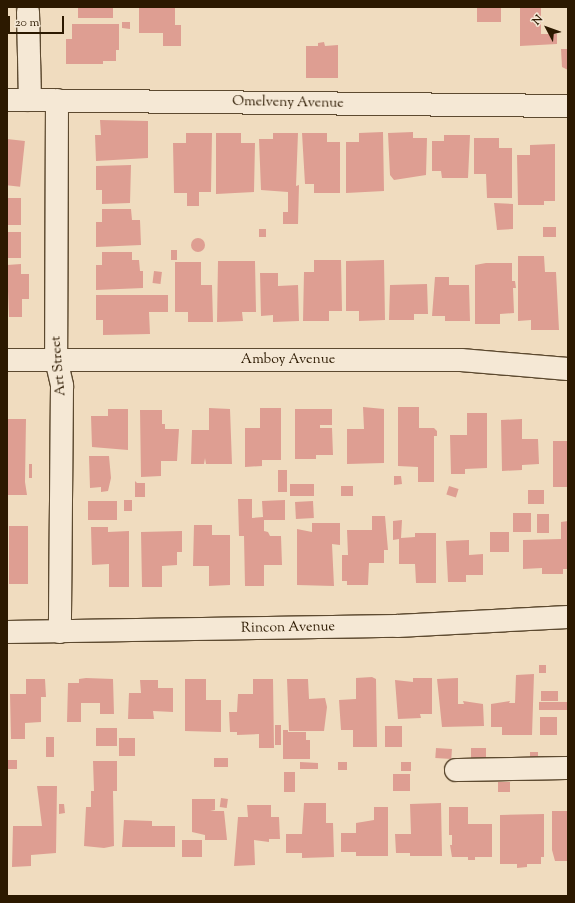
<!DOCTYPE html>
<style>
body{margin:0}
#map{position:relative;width:575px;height:903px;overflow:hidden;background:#f0dcbf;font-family:"Sorts Mill Goudy",serif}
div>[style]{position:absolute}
.building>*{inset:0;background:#de9e92;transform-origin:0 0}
.round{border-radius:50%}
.roads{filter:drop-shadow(1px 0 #5d4a30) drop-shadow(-1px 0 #5d4a30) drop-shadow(0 1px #5d4a30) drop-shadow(0 -1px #5d4a30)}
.minor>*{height:22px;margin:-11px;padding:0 11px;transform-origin:11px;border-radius:11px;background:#f5e8d5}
span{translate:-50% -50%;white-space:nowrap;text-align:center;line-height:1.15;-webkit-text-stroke:4px #f5e8d5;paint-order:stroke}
.street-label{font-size:14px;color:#2c1900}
.frame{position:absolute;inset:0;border:8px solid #2c1900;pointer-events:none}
.north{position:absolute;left:527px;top:8px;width:40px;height:40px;-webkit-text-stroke:3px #f5e8d5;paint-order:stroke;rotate:311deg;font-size:11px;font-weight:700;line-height:16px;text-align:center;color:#2c1900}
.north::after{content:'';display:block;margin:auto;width:14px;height:18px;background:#2c1900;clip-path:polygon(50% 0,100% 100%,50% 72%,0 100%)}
.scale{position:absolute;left:8px;top:16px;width:56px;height:18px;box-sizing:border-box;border:2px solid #2c1900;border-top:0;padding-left:5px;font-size:12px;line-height:14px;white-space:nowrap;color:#2c1900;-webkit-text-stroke:3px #f5e8d5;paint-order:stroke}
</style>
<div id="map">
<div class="building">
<i style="left:78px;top:7px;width:35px;height:11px"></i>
<i style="clip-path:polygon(139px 7px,175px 7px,175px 25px,181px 25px,181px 46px,163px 46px,163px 33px,139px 33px)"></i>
<i style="left:477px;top:7px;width:24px;height:15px"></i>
<i style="clip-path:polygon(520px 7px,541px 7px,541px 34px,557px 34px,557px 44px,520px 46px)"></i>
<i style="clip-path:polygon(122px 22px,130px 22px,130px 29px,122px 28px)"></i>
<i style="clip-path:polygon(72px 24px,119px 24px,119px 50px,116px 50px,116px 61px,103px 61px,103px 64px,66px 64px,66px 39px,72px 39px)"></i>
<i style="clip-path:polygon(324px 42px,325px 46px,338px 45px,338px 78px,306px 78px,306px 46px,318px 46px,318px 43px)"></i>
<i style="clip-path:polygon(561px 49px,568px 49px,568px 70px,562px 67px)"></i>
<i style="clip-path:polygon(100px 120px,148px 121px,148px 158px,96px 161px,95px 135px,101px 135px)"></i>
<i style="clip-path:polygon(383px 132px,384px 191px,346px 193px,346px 142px,359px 142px,359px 133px)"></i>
<i style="clip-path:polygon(413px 132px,413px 138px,427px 138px,426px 175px,394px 180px,390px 175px,388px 133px)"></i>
<i style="clip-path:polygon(186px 133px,212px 133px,211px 192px,199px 192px,199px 206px,187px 206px,187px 193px,174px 193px,173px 143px,186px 143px)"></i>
<i style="clip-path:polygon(216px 133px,241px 133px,241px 143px,255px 143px,254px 192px,216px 194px)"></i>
<i style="clip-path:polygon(273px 133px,298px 133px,296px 186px,299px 185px,298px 224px,283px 224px,283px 212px,288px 212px,288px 192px,261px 190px,259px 139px,273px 139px)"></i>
<i style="clip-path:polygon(302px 133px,327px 133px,327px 142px,340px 142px,340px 193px,314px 193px,314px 184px,305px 184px)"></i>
<i style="clip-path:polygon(444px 135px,470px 135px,468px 178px,442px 178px,441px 171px,432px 171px,432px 141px,444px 141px)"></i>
<i style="clip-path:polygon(474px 138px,499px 138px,499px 148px,512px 148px,512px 198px,487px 198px,486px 174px,474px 174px)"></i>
<i style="left:7px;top:139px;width:18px;height:46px;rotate:6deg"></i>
<i style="clip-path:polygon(555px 144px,555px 201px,544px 201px,544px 205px,518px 205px,517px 155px,530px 155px,530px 145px)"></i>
<i style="clip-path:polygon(131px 165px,130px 203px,102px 204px,102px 190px,96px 190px,96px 166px)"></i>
<i style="left:7px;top:198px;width:14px;height:27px"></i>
<i style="clip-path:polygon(494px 203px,513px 204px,513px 229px,497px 230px)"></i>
<i style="clip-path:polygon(102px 209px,131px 209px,132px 220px,140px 220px,141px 245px,96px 247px,96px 222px,102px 222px)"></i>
<i style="left:543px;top:227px;width:13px;height:10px"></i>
<i style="left:259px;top:229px;width:7px;height:8px"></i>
<i style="left:7px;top:232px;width:14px;height:26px"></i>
<i class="round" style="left:191px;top:238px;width:14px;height:14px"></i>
<i style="left:171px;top:250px;width:6px;height:10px"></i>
<i style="clip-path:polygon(102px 252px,132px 252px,132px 260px,139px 260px,140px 271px,143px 271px,143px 288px,96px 290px,96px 265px,102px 265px)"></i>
<i style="clip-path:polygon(518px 256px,544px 256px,545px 272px,556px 272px,559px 330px,531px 330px,531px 320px,518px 321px)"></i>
<i style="clip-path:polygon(314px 260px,341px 260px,342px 311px,329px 311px,329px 321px,303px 321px,304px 272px,314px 272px)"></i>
<i style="clip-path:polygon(384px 260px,385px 320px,359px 321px,359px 311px,346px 311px,346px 261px)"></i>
<i style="clip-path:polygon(218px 261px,255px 261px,256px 312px,242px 312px,243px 321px,217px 322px)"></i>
<i style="clip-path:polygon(175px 262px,201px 262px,201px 285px,212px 285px,213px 322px,188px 322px,188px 312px,175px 312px)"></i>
<i style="clip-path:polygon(486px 263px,512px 263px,512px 281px,515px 281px,516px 288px,513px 288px,514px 313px,500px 314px,500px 324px,475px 324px,475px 265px)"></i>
<i style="clip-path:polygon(21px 264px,21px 274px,29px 274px,29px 299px,22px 299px,22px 317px,9px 317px,7px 265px)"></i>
<i style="left:154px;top:271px;width:8px;height:12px;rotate:7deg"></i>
<i style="clip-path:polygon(260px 273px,278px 273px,278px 286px,298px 285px,299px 321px,273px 322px,273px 315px,261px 316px)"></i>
<i style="clip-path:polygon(435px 277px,449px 277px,449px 285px,469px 285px,470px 321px,445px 321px,445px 316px,432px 316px)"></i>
<i style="clip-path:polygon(427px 284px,428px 314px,414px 314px,414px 320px,389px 320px,390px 285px)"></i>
<i style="clip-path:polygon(96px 295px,168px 295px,168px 312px,149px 312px,150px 334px,103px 335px,103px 320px,96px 320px)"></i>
<i style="clip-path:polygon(363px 407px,384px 409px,384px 463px,347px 464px,347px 429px,364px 429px)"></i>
<i style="clip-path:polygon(398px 407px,419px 407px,419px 428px,434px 428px,437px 431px,437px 436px,434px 436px,434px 482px,418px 482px,418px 467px,398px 466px)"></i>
<i style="clip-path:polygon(209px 408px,230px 409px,232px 464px,206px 464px,205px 458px,204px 464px,191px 464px,192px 430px,209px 430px)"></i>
<i style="clip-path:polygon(260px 408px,281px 408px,281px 460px,262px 460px,262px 466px,245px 467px,245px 428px,260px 428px)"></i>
<i style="clip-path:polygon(108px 409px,128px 409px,128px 450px,92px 447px,91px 416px,108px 416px)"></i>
<i style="clip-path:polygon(295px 409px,332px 409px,332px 425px,320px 425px,320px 428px,332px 428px,333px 455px,316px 455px,316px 459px,295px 459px)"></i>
<i style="clip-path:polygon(140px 410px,162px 410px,162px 424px,165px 424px,165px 429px,179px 429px,177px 461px,161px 461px,161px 476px,141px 477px)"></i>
<i style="clip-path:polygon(467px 413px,487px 413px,487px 468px,465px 469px,465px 474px,451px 474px,450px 435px,467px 435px)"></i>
<i style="clip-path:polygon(7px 419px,26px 419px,25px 482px,27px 495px,7px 495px)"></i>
<i style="clip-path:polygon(522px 419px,522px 439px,538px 439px,539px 464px,522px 465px,522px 470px,502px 471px,501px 420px)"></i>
<i style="left:553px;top:441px;width:15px;height:46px"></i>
<i style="clip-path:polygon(89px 456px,109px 456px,111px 478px,108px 491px,101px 492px,101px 487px,90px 488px)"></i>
<i style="left:29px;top:464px;width:3px;height:14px"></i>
<i style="left:278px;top:470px;width:9px;height:22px"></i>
<i style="clip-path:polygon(394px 476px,401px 476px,402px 484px,394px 485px)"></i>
<i style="clip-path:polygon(135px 481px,137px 483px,145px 483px,145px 497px,135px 497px)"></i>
<i style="left:314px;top:484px;width:12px;height:24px;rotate:90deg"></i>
<i style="left:341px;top:486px;width:12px;height:10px"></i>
<i style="left:449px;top:486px;width:10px;height:9px;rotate:17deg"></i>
<i style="left:528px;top:490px;width:16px;height:14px"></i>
<i style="clip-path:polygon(238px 499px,252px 499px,252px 518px,263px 517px,262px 501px,285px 500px,285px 520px,264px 520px,264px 531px,268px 532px,270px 536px,281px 536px,282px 565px,264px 565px,264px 586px,245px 586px,244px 536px,239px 536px)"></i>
<i style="left:124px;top:500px;width:8px;height:11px"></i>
<i style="left:88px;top:501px;width:29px;height:19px"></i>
<i style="left:313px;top:501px;width:17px;height:18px;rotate:87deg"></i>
<i style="left:513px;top:513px;width:18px;height:19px"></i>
<i style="left:537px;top:514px;width:12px;height:19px"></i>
<i style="clip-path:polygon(372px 516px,385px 516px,388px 550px,384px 550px,384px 563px,369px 563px,368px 585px,347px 585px,347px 581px,342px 581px,342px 555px,348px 555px,347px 530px,372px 530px)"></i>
<i style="clip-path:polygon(402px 520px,401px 538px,415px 537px,415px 533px,436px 533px,436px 583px,416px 583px,415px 564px,399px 564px,399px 539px,393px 540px,393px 521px)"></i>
<i style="clip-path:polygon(568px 521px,568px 569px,563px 569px,563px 574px,542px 574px,542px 568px,523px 569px,523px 540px,561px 539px,561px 522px)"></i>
<i style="clip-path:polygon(312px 523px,340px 523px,340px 545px,332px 544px,334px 586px,297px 585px,297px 529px,312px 532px)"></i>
<i style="clip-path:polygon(194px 525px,212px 525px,212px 535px,230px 535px,230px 585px,209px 586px,209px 566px,193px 566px)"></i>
<i style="left:9px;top:526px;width:19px;height:58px"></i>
<i style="clip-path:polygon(91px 527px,108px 527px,108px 532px,129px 531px,129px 587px,109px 587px,109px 564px,92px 565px)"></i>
<i style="clip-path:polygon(182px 531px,182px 552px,177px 552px,177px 565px,162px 566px,162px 587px,142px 587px,141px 532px)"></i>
<i style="left:490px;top:532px;width:19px;height:20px"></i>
<i style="clip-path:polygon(469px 540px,469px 555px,483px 554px,483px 575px,466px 575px,466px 582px,448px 582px,446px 541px)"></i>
<i style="left:539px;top:665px;width:7px;height:8px"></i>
<i style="clip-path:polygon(534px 674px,532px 735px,502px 735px,502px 727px,491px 727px,491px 704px,510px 701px,509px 703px,515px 703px,516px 675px)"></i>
<i style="clip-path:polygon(372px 677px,376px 679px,377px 747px,353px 747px,353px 730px,341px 730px,339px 700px,356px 699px,356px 678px)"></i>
<i style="clip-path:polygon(86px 678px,113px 679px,114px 714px,100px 714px,100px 703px,81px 703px,81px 722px,67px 722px,68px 683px,79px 683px,79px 679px)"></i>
<i style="clip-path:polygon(413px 678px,432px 678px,432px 714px,420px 714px,421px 718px,398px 719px,395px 680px,413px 682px)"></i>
<i style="clip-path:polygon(458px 678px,458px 704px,464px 704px,463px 701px,483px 704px,484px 726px,442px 727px,437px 679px)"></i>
<i style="clip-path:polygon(26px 679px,45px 679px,46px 697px,41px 697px,41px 722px,25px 723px,25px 739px,11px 739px,10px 694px,26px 694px)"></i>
<i style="clip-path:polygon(185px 679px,206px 679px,206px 700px,221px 700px,221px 732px,185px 731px)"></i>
<i style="clip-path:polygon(253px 679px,273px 679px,274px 748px,259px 748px,259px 734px,237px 735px,237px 732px,230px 732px,229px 712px,237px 712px,238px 694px,253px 694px)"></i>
<i style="clip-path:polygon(287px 679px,308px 679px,309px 699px,325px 698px,327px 707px,324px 731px,289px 731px)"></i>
<i style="clip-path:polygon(140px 680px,158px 680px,158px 688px,173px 688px,173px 712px,153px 711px,154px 719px,128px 719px,129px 693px,141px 693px)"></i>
<i style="left:541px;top:691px;width:17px;height:10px"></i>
<i style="left:568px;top:702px;width:8px;height:29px;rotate:90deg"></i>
<i style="left:540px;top:717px;width:17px;height:18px"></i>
<i style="left:275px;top:725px;width:6px;height:20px"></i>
<i style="left:385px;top:726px;width:17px;height:21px"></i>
<i style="left:96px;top:728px;width:21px;height:18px"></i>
<i style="clip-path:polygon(283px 730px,288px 730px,288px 732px,306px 732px,306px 740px,310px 740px,310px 759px,283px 759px)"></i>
<i style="left:46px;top:737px;width:8px;height:20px"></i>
<i style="left:119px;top:738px;width:16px;height:18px"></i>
<i style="left:436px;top:748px;width:16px;height:10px;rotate:4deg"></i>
<i style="left:471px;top:748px;width:15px;height:12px"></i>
<i style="left:530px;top:752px;width:8px;height:7px"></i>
<i style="left:214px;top:758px;width:14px;height:9px"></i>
<i style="left:8px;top:760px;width:9px;height:9px"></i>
<i style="clip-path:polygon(93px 761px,117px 761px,117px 791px,113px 791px,114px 846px,104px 848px,84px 846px,86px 807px,91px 807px,91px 791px,94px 791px)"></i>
<i style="clip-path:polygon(300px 762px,318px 763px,318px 769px,300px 769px)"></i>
<i style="left:338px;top:762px;width:9px;height:8px"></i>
<i style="left:401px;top:762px;width:10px;height:9px"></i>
<i style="left:284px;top:772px;width:11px;height:20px"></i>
<i style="left:410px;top:774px;width:17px;height:17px;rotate:90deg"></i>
<i style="left:498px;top:782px;width:12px;height:10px"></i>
<i style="clip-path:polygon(37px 786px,57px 786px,56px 853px,31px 855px,31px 866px,12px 867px,13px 826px,42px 826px)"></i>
<i style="left:221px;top:798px;width:7px;height:9px;rotate:8deg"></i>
<i style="clip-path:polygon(192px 799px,215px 799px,215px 810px,210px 811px,224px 811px,227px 840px,205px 840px,205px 835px,192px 832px)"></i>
<i style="clip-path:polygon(304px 803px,326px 803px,326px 823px,333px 823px,334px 857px,302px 858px,302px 853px,286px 853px,286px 834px,302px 834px)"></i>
<i style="clip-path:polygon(441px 803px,442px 856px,410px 856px,410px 853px,396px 853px,395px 834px,411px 834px,410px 804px)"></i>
<i style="clip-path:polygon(59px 804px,64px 804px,65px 813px,59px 814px)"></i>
<i style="clip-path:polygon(247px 805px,271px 805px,271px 817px,279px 817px,280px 839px,269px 839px,269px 842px,254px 840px,255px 865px,234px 866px,238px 817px,248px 817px)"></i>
<i style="clip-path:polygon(374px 807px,388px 807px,388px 856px,356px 856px,356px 852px,341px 852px,341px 833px,356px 833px,356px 823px,374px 820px)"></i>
<i style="clip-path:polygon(449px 807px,468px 807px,468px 824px,492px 824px,492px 857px,475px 857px,475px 860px,468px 860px,468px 857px,452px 857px,450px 845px,452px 845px,452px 835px,449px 835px)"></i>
<i style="clip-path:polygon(552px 811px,568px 811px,568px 861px,555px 861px,552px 850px)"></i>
<i style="clip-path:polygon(544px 814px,544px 857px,541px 857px,541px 864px,527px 864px,527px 867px,517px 868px,517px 864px,500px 864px,500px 815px)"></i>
<i style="clip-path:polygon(124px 820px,152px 821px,152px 826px,175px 826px,175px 847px,122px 847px)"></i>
<i style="left:182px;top:840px;width:20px;height:17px"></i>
</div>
<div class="roads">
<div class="minor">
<i style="left:28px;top:12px;width:88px;rotate:88.7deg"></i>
<i style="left:7px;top:100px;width:561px;rotate:0.61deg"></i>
<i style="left:57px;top:100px;width:259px;rotate:90.2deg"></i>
<i style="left:56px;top:359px;width:28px;rotate:77deg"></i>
<i style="left:62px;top:386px;width:246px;rotate:90.5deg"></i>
<i style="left:7px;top:360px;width:454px"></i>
<i style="left:461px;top:360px;width:107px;rotate:4.8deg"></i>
<i style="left:7px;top:632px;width:390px;rotate:-0.9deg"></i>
<i style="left:397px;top:626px;width:171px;rotate:-3deg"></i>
<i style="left:456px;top:770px;width:112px;rotate:-1deg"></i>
</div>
</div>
<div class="street-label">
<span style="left:288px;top:103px;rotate:1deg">Omelveny Avenue</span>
<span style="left:288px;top:360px">Amboy Avenue</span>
<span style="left:59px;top:366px;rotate:-95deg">Art Street</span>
<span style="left:288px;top:628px;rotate:-1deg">Rincon Avenue</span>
</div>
<div class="frame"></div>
<div class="north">N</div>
<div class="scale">20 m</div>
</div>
